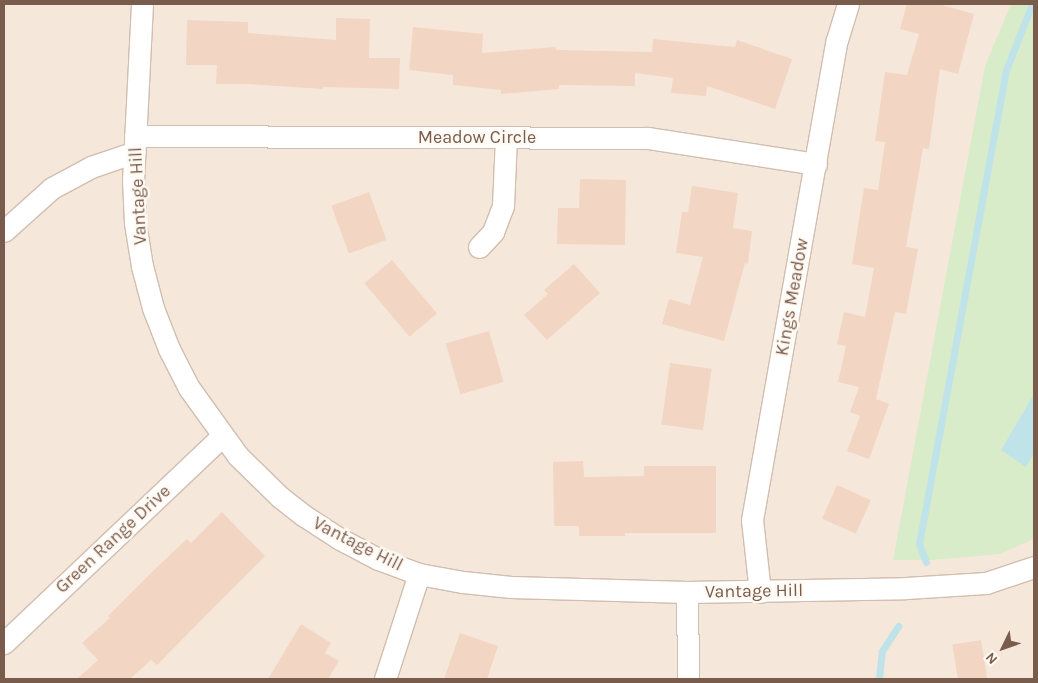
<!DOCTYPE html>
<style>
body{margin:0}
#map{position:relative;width:1038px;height:683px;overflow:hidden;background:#fdf6ec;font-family:Karla,sans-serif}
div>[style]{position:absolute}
.residential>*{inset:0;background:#f5e8da;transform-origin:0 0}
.green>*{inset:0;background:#d8ecc9}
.water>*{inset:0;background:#bfe3e8}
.stream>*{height:7px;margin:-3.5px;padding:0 3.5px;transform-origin:3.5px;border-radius:3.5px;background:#bfe3e8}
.building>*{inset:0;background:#f3d5c3;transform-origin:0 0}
.roads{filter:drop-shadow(1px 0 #d1beb0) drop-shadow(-1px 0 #d1beb0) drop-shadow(0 1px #d1beb0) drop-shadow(0 -1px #d1beb0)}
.street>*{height:21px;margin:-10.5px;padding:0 10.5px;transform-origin:10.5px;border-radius:10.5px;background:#fff}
span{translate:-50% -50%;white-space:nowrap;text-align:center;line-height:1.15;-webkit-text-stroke:5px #fffaf3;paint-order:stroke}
.street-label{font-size:18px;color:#7a5c4d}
.frame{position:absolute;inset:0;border:5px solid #7a5c4d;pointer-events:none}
.north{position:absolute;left:978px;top:623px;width:50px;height:50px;-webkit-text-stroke:4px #fffaf3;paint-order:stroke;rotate:228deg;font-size:14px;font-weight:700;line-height:20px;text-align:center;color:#7a5c4d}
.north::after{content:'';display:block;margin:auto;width:18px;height:22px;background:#7a5c4d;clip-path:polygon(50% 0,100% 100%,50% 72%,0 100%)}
</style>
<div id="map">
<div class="residential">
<i style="left:4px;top:4px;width:1030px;height:675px"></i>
</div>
<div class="green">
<i style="clip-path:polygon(1011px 4px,1034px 4px,1034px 539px,1000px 554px,933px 560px,893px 560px,985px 66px)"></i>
</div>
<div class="water">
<i style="clip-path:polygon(1034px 394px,1034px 453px,1026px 467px,1001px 450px)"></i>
</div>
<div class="stream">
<i style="left:926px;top:562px;width:19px;rotate:-111deg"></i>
<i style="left:919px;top:544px;width:482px;rotate:-79.6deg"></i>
<i style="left:1006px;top:70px;width:71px;rotate:-68.5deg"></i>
<i style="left:879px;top:679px;width:28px;rotate:-84deg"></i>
<i style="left:882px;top:651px;width:30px;rotate:-57deg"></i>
</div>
<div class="building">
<i style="clip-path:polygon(907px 4px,938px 4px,974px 14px,958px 74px,940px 69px,929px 149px,923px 148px,906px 247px,918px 249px,906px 314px,895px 312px,876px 399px,889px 404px,869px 459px,847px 451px,860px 416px,850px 412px,859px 387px,838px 382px,846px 346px,837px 344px,844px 312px,865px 317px,874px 268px,852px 264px,864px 188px,878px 190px,885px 142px,875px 141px,885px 72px,907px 75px,919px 34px,900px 29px)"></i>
<i style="clip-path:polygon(336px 18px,370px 19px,369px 58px,400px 58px,399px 89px,323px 87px,323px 89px,247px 84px,216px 84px,217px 65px,186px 65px,187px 20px,248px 22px,248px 33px,336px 40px)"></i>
<i style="clip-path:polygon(413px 27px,483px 34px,482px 53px,555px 47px,556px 50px,652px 52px,653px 39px,735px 47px,737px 40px,792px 59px,775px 109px,707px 86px,706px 96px,671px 93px,673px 78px,635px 73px,635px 86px,559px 85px,559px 89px,501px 94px,501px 90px,453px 85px,453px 75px,409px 70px)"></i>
<i style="clip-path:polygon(580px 179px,626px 180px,625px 245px,557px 244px,558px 208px,579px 208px)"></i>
<i style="clip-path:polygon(692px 186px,738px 193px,733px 228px,752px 231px,748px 264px,745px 263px,724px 341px,662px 324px,669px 299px,690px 305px,703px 257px,676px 253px,682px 212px,688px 212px)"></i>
<i style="left:369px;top:192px;width:51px;height:40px;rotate:70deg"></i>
<i style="left:392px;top:260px;width:70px;height:36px;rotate:50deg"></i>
<i style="clip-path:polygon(574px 264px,600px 293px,547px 340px,524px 315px,548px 294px,544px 290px)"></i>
<i style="left:489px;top:331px;width:53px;height:45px;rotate:74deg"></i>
<i style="left:670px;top:363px;width:42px;height:62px;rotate:8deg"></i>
<i style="clip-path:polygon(583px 461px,584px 477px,644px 476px,644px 466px,716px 466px,716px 533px,625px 533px,625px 536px,579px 536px,579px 526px,554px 526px,553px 462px)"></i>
<i style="left:837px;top:485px;width:37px;height:37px;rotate:24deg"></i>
<i style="clip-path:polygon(222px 512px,265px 556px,157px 665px,151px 660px,130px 679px,77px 679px,98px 660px,82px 643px,110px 618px,108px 616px,157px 567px,187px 539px,191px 543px)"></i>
<i style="clip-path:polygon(301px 624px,331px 643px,325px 653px,339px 661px,328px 679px,268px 679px)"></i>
<i style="clip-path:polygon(460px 633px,498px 646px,487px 679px,444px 679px)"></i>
<i style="left:981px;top:640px;width:39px;height:29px;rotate:81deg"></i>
</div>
<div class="roads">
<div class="street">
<i style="left:142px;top:4px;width:175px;rotate:92.9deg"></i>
<i style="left:133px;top:179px;width:44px;rotate:87.4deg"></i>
<i style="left:135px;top:223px;width:44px;rotate:80.8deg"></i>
<i style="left:142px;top:266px;width:43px;rotate:75.3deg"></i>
<i style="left:153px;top:308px;width:44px;rotate:68.7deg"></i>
<i style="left:169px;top:349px;width:44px;rotate:62.9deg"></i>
<i style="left:189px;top:388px;width:84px;rotate:54.2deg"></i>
<i style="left:238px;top:456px;width:59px;rotate:44.3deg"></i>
<i style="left:280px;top:497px;width:29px;rotate:38deg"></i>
<i style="left:303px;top:515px;width:44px;rotate:33deg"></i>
<i style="left:340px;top:539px;width:43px;rotate:27.8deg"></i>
<i style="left:378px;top:559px;width:44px;rotate:20.1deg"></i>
<i style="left:419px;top:574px;width:45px;rotate:10.3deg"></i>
<i style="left:463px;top:582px;width:48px;rotate:5.9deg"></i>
<i style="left:511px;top:587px;width:176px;rotate:1.6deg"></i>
<i style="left:687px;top:592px;width:219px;rotate:-1deg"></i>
<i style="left:906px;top:588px;width:80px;rotate:-3.6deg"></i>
<i style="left:986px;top:583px;width:51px;rotate:-18.4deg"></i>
<i style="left:135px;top:136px;width:513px;rotate:0.22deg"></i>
<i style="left:648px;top:138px;width:170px;rotate:8.8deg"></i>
<i style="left:4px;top:231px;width:64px;rotate:-41.9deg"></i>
<i style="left:52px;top:188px;width:44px;rotate:-28.3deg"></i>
<i style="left:91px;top:167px;width:46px;rotate:-18.8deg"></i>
<i style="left:479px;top:247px;width:21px;rotate:-47deg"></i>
<i style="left:493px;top:232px;width:28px;rotate:-69deg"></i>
<i style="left:503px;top:206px;width:69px;rotate:-87.5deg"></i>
<i style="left:687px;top:592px;width:87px;rotate:89.3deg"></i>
<i style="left:760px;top:592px;width:72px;rotate:-96.3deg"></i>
<i style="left:752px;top:520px;width:487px;rotate:-80deg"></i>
<i style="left:837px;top:40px;width:38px;rotate:-73deg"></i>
<i style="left:4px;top:643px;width:301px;rotate:-43.5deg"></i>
<i style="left:385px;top:679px;width:110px;rotate:-72.1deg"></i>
</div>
</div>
<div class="street-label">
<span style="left:477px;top:137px">Meadow Circle</span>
<span style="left:138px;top:196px;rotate:-93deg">Vantage Hill</span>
<span style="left:792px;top:297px;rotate:-80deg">Kings Meadow</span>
<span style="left:113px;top:539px;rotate:-43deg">Green Range Drive</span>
<span style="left:358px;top:544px;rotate:27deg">Vantage Hill</span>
<span style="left:754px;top:591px;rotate:-1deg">Vantage Hill</span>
</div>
<div class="frame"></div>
<div class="north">N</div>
</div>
